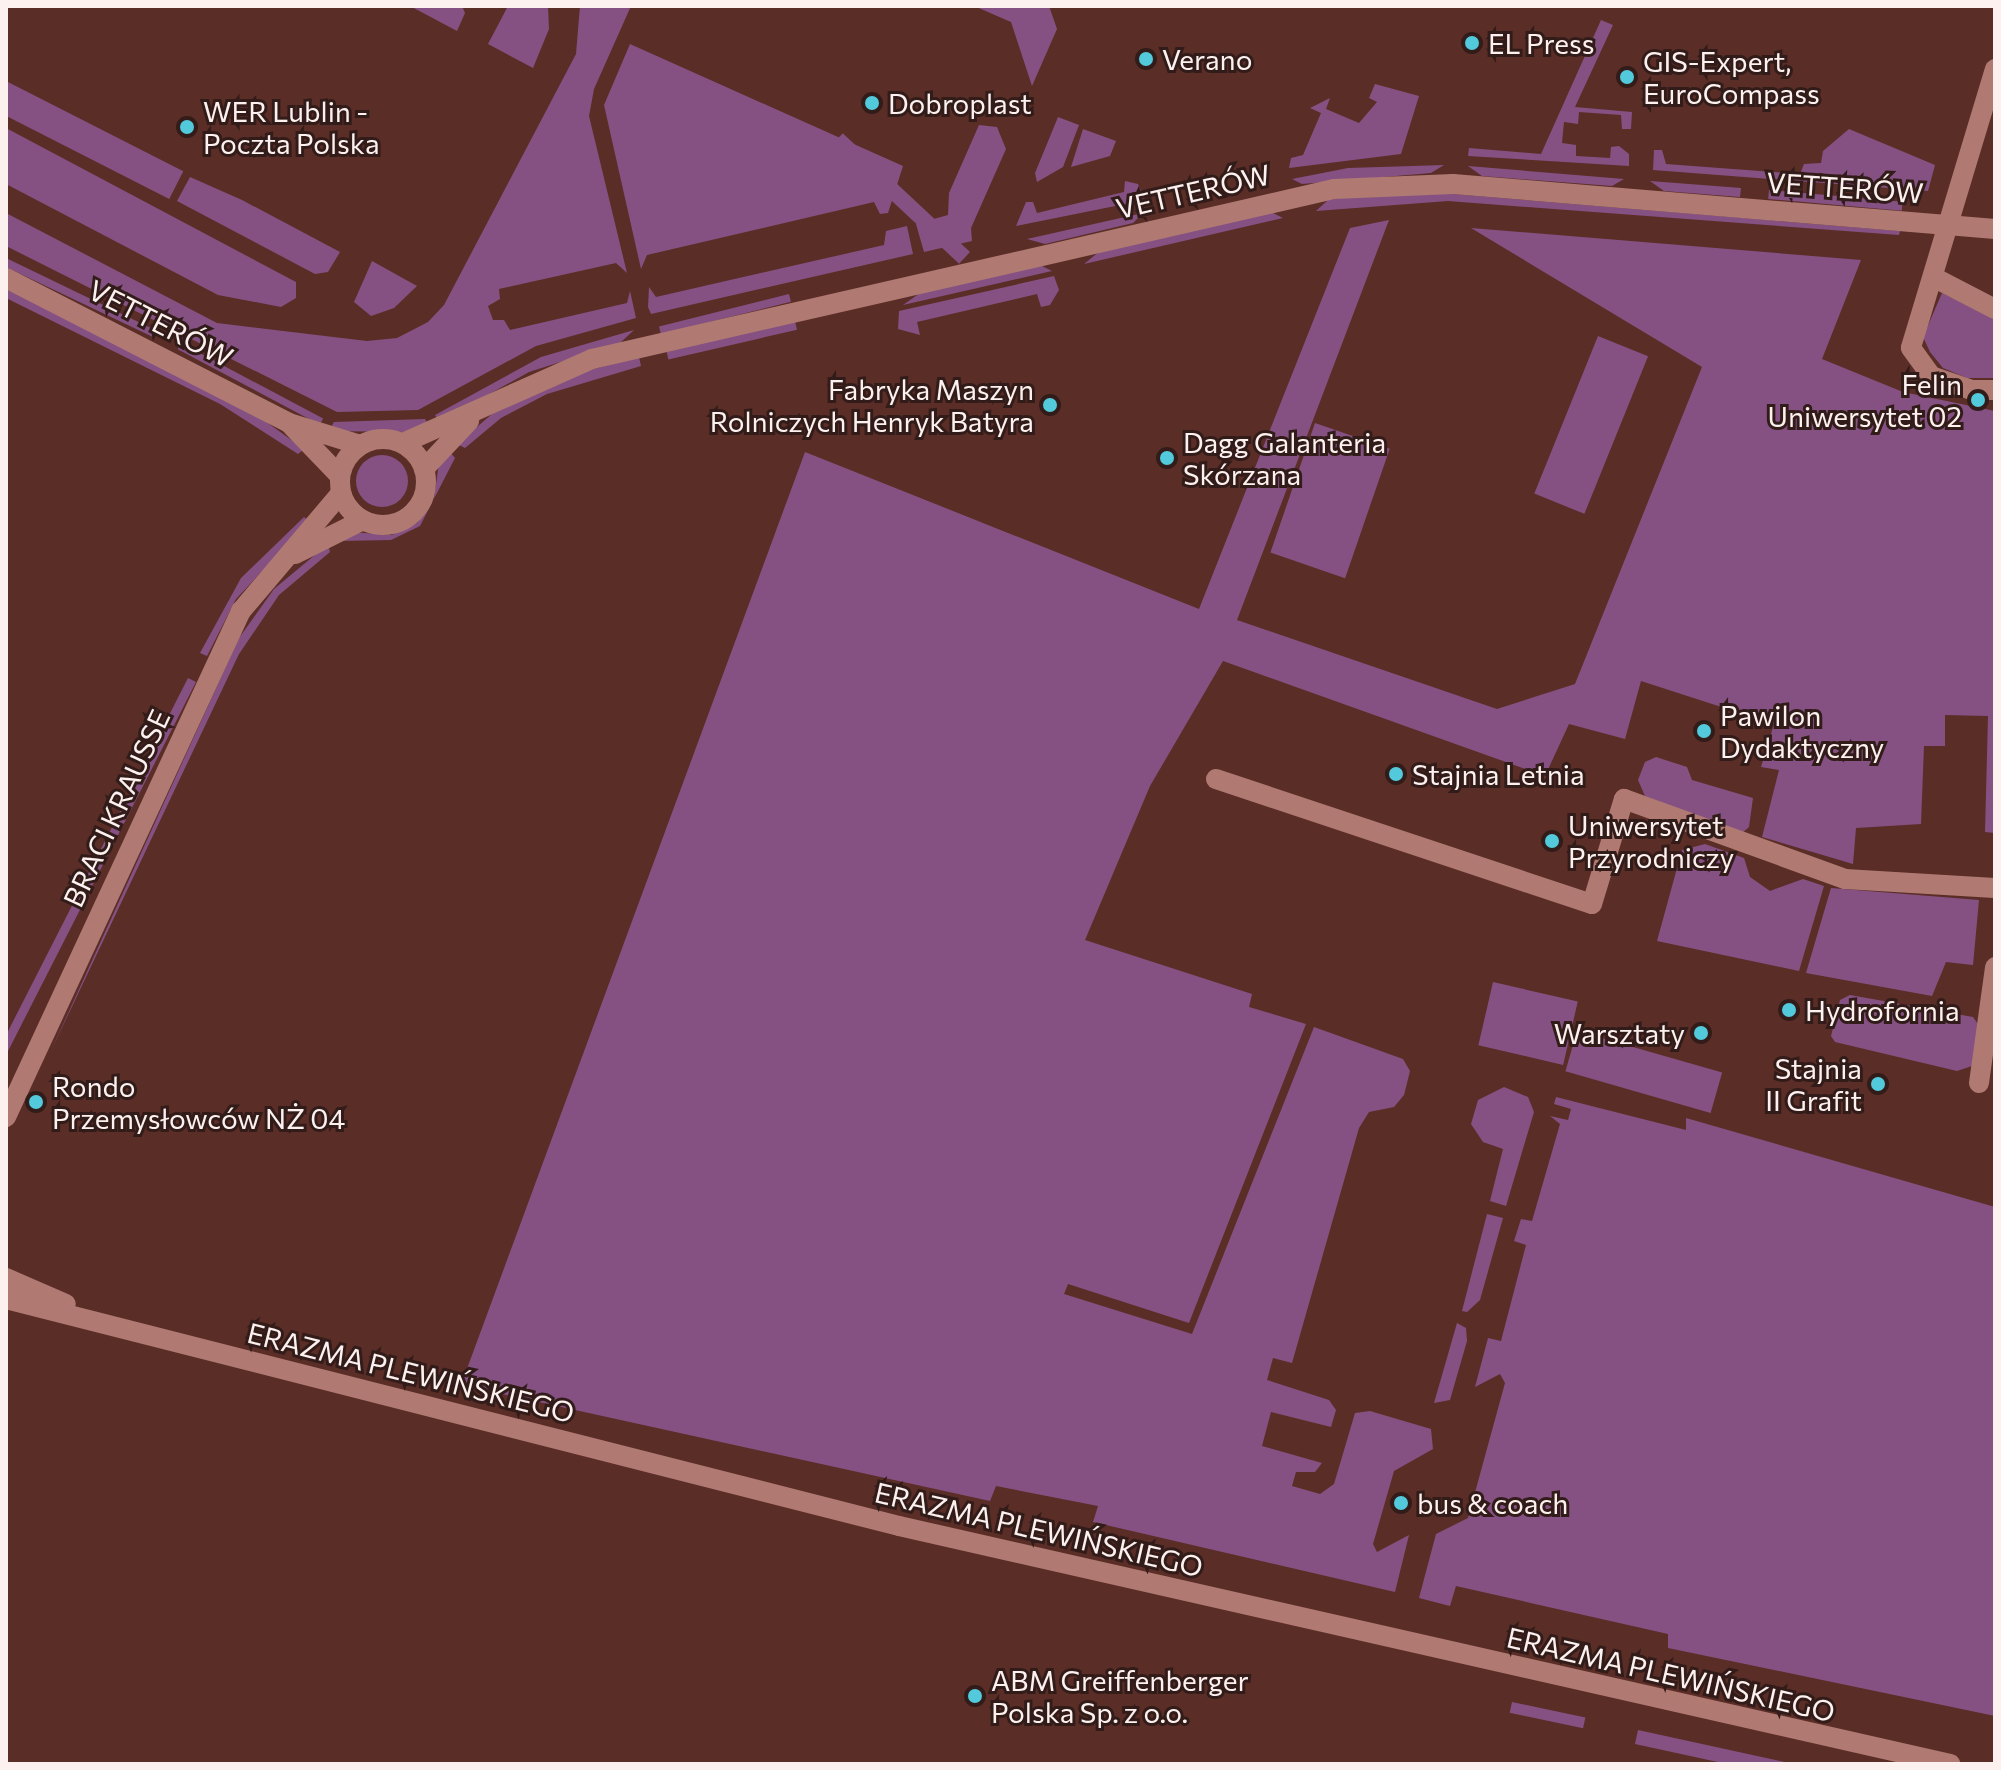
<!DOCTYPE html>
<meta charset="utf-8">
<style>
body{margin:0}
#map{position:relative;width:2001px;height:1770px;overflow:hidden;background:#5b2d27;font-family:Commissioner,sans-serif}
div>[style]{position:absolute}
.green>*{inset:0;background:#855182;transform-origin:0 0}
.round{border-radius:50%}
.minor>*{height:20px;margin:-10px;padding:0 10px;transform-origin:10px;border-radius:10px;background:#b07a72}
.minor>.ring{margin:-10px;padding:0;box-sizing:content-box;background:none;border:20px solid #b07a72;border-radius:50%}
.dots>*{width:22px;height:22px;translate:-50% -50%;box-sizing:border-box;border:4px solid #321c19;border-radius:50%}
span{translate:-50% -50%;white-space:nowrap;text-align:center;line-height:1.15;-webkit-text-stroke:6px #321c19;paint-order:stroke}
.poi-label{font-size:28px;color:#fdf1ef}
.left{translate:0 -50%;text-align:left}
.right{translate:-100% -50%;text-align:right}
.street-label{font-size:28px;color:#fdf1ef}
.frame{position:absolute;inset:0;border:8px solid #fdf1ef;pointer-events:none}
</style>
<div id="map">
<div class="green">
<i style="clip-path:polygon(410px 6px,462px 6px,465px 13px,457px 31px)"></i>
<i style="clip-path:polygon(508px 6px,548px 6px,549px 29px,533px 68px,488px 44px)"></i>
<i style="clip-path:polygon(580px 6px,631px 6px,594px 89px,589px 116px,627px 273px,616px 263px,499px 289px,500px 299px,488px 306px,493px 320px,504px 320px,510px 330px,627px 303px,630px 291px,636px 318px,536px 346px,418px 410px,337px 412px,6px 246px,6px 213px,217px 323px,367px 341px,397px 338px,428px 322px,444px 305px,576px 54px)"></i>
<i style="clip-path:polygon(974px 6px,1049px 6px,1057px 29px,1032px 86px,1011px 22px)"></i>
<i style="clip-path:polygon(1601px 20px,1613px 25px,1575px 107px,1632px 112px,1631px 129px,1622px 129px,1621px 115px,1579px 112px,1578px 124px,1564px 122px,1562px 143px,1576px 145px,1576px 156px,1610px 158px,1611px 147px,1619px 146px,1629px 154px,1629px 166px,1468px 156px,1469px 148px,1541px 154px)"></i>
<i style="clip-path:polygon(630px 44px,903px 166px,888px 213px,880px 214px,874px 202px,647px 255px,641px 269px,604px 105px)"></i>
<i style="left:6px;top:81px;width:199px;height:31px;rotate:27deg"></i>
<i style="clip-path:polygon(1375px 84px,1419px 96px,1401px 154px,1289px 168px,1291px 158px,1303px 155px,1321px 113px,1310px 108px,1330px 98px,1326px 109px,1359px 123px,1377px 102px,1369px 98px)"></i>
<i style="clip-path:polygon(1058px 117px,1079px 125px,1063px 167px,1037px 182px,1035px 173px)"></i>
<i style="clip-path:polygon(979px 125px,997px 127px,1006px 149px,971px 228px,972px 241px,924px 252px,916px 224px,948px 215px,949px 193px)"></i>
<i style="clip-path:polygon(6px 128px,296px 282px,296px 298px,281px 307px,218px 295px,6px 184px)"></i>
<i style="clip-path:polygon(1083px 129px,1116px 141px,1110px 156px,1071px 167px)"></i>
<i style="clip-path:polygon(1849px 129px,1935px 165px,1928px 191px,1653px 170px,1654px 150px,1662px 150px,1666px 164px,1800px 174px,1804px 164px,1821px 163px,1823px 151px)"></i>
<i style="clip-path:polygon(1444px 165px,1431px 173px,1302px 184px,1292px 179px,1348px 168px)"></i>
<i style="clip-path:polygon(1468px 166px,1624px 179px,1612px 186px,1482px 176px)"></i>
<i style="clip-path:polygon(190px 177px,242px 200px,340px 252px,328px 272px,315px 274px,177px 201px)"></i>
<i style="clip-path:polygon(1125px 181px,1138px 184px,1145px 200px,1016px 226px,1026px 202px,1033px 202px,1037px 213px,1124px 192px)"></i>
<i style="clip-path:polygon(1650px 181px,1741px 188px,1740px 197px,1664px 191px)"></i>
<i style="left:1769px;top:190px;width:134px;height:9px;rotate:5deg"></i>
<i style="clip-path:polygon(1440px 193px,1900px 231px,1899px 235px,1448px 201px,1316px 211px,1328px 200px,1355px 196px)"></i>
<i style="clip-path:polygon(1271px 212px,1283px 218px,1084px 264px,1100px 251px)"></i>
<i style="clip-path:polygon(1143px 213px,1133px 223px,1045px 244px,1027px 239px)"></i>
<i style="clip-path:polygon(1389px 220px,1237px 620px,1497px 709px,1575px 684px,1702px 367px,1471px 228px,1861px 260px,1822px 359px,1903px 392px,1995px 411px,1995px 833px,1985px 832px,1988px 716px,1945px 715px,1945px 746px,1924px 746px,1921px 824px,1856px 828px,1853px 864px,1762px 837px,1779px 770px,1761px 767px,1774px 724px,1641px 681px,1625px 739px,1569px 724px,1545px 776px,1223px 661px,1150px 786px,1085px 940px,1252px 994px,1249px 1007px,1306px 1024px,1189px 1323px,1068px 1284px,1064px 1294px,1192px 1334px,1314px 1027px,1403px 1059px,1410px 1071px,1404px 1095px,1394px 1107px,1369px 1112px,1359px 1128px,1292px 1363px,1273px 1358px,1267px 1380px,1329px 1400px,1336px 1410px,1331px 1427px,1271px 1412px,1262px 1446px,1322px 1463px,1315px 1472px,1296px 1472px,1292px 1486px,1320px 1494px,1334px 1484px,1355px 1413px,1370px 1411px,1431px 1429px,1433px 1449px,1394px 1471px,1373px 1544px,1377px 1552px,1409px 1535px,1395px 1592px,1093px 1522px,1098px 1506px,996px 1486px,990px 1501px,461px 1385px,805px 452px,1199px 609px,1350px 228px)"></i>
<i style="clip-path:polygon(907px 226px,913px 254px,651px 314px,648px 307px,649px 287px,656px 297px,884px 245px,886px 231px)"></i>
<i style="left:970px;top:252px;width:16px;height:174px;rotate:133deg"></i>
<i style="clip-path:polygon(6px 258px,157px 331px,153px 337px,6px 267px)"></i>
<i style="clip-path:polygon(372px 261px,417px 286px,394px 308px,371px 316px,354px 302px)"></i>
<i style="clip-path:polygon(1040px 265px,1052px 271px,903px 305px,920px 293px)"></i>
<i style="clip-path:polygon(1054px 276px,1059px 290px,1050px 305px,1041px 307px,1037px 294px,917px 322px,920px 335px,898px 329px,899px 311px)"></i>
<i style="clip-path:polygon(6px 289px,258px 416px,304px 449px,298px 454px,220px 404px,6px 298px)"></i>
<i style="clip-path:polygon(1942px 293px,1995px 319px,1995px 378px,1967px 378px,1943px 368px,1930px 352px,1923px 337px)"></i>
<i style="left:789px;top:294px;width:8px;height:134px;rotate:76deg"></i>
<i style="left:795px;top:321px;width:9px;height:132px;rotate:77deg"></i>
<i style="clip-path:polygon(634px 330px,620px 343px,529px 372px,439px 422px,435px 415px,541px 357px)"></i>
<i style="left:1598px;top:336px;width:54px;height:170px;rotate:22deg"></i>
<i style="left:181px;top:343px;width:161px;height:7px;rotate:28deg"></i>
<i style="clip-path:polygon(639px 357px,641px 366px,547px 394px,501px 418px,465px 448px,457px 444px,492px 414px,582px 372px)"></i>
<i style="clip-path:polygon(425px 419px,430px 427px,406px 432px,329px 431px,334px 422px)"></i>
<i style="left:1315px;top:423px;width:79px;height:137px;rotate:19deg"></i>
<i style="clip-path:polygon(449px 451px,455px 458px,420px 526px,391px 540px,340px 541px,351px 532px,392px 535px,417px 523px,434px 499px,439px 463px)"></i>
<i class="round" style="left:356px;top:455px;width:52px;height:52px"></i>
<i style="clip-path:polygon(304px 517px,309px 521px,236px 599px,207px 656px,200px 653px,241px 578px)"></i>
<i style="clip-path:polygon(328px 544px,330px 552px,279px 595px,239px 654px,50px 1053px,239px 638px,274px 589px)"></i>
<i style="left:188px;top:678px;width:9px;height:414px;rotate:27deg"></i>
<i style="clip-path:polygon(1656px 757px,1687px 767px,1692px 780px,1753px 798px,1749px 827px,1741px 834px,1645px 796px,1638px 780px,1645px 762px)"></i>
<i style="clip-path:polygon(1705px 844px,1744px 858px,1750px 877px,1770px 891px,1803px 879px,1824px 886px,1799px 971px,1657px 941px,1682px 850px)"></i>
<i style="clip-path:polygon(1831px 888px,1979px 900px,1973px 965px,1946px 962px,1932px 996px,1806px 973px)"></i>
<i style="left:1493px;top:982px;width:87px;height:65px;rotate:13deg"></i>
<i style="clip-path:polygon(1850px 995px,1973px 1017px,1980px 1027px,1972px 1066px,1957px 1071px,1835px 1042px,1831px 1036px,1840px 1000px)"></i>
<i style="left:1577px;top:1031px;width:151px;height:42px;rotate:16deg"></i>
<i style="clip-path:polygon(1504px 1087px,1528px 1097px,1534px 1112px,1506px 1206px,1490px 1201px,1503px 1149px,1483px 1142px,1471px 1124px,1478px 1100px)"></i>
<i style="clip-path:polygon(1556px 1097px,1686px 1130px,1686px 1118px,1995px 1207px,1995px 1716px,1668px 1648px,1668px 1634px,1456px 1586px,1450px 1606px,1419px 1598px,1436px 1534px,1468px 1518px,1505px 1383px,1500px 1374px,1475px 1387px,1488px 1338px,1501px 1341px,1526px 1245px,1514px 1241px,1521px 1219px,1532px 1221px,1560px 1124px,1550px 1116px,1568px 1120px,1571px 1109px,1554px 1104px)"></i>
<i style="clip-path:polygon(1487px 1214px,1503px 1218px,1480px 1300px,1467px 1312px,1462px 1311px)"></i>
<i style="clip-path:polygon(1457px 1323px,1466px 1328px,1467px 1341px,1450px 1400px,1434px 1403px)"></i>
<i style="left:1512px;top:1702px;width:75px;height:11px;rotate:12deg"></i>
<i style="clip-path:polygon(1638px 1730px,1794px 1764px,1727px 1764px,1635px 1744px)"></i>
</div>
<div class="minor">
<i style="left:1995px;top:69px;width:291px;rotate:106.8deg"></i>
<i style="left:1911px;top:348px;width:34px;rotate:54deg"></i>
<i style="left:1931px;top:376px;width:43px;rotate:18.9deg"></i>
<i style="left:1972px;top:390px;width:23px"></i>
<i style="left:1933px;top:277px;width:70px;rotate:27.3deg"></i>
<i style="left:6px;top:278px;width:318px;rotate:27.1deg"></i>
<i style="left:289px;top:423px;width:74px;rotate:17.2deg"></i>
<i style="left:292px;top:426px;width:69px;rotate:46.2deg"></i>
<i class="ring" style="left:340px;top:439px;width:66px;height:66px"></i>
<i style="left:403px;top:443px;width:207px;rotate:-24deg"></i>
<i style="left:592px;top:359px;width:761px;rotate:-12.9deg"></i>
<i style="left:1334px;top:189px;width:119px;rotate:-2.4deg"></i>
<i style="left:1453px;top:184px;width:544px;rotate:4.75deg"></i>
<i style="left:424px;top:469px;width:66px;rotate:-46.8deg"></i>
<i style="left:295px;top:554px;width:76px;rotate:-26.6deg"></i>
<i style="left:1216px;top:779px;width:396px;rotate:18.4deg"></i>
<i style="left:1592px;top:904px;width:110px;rotate:-73.1deg"></i>
<i style="left:1624px;top:799px;width:235px;rotate:19.9deg"></i>
<i style="left:1845px;top:879px;width:150px;rotate:3.4deg"></i>
<i style="left:1979px;top:1083px;width:117px;rotate:-82.1deg"></i>
<i style="left:6px;top:1117px;width:558px;rotate:-65.09deg"></i>
<i style="left:241px;top:611px;width:155px;rotate:-49.7deg"></i>
<i style="left:6px;top:1278px;width:65px;rotate:23.4deg"></i>
<i style="left:6px;top:1299px;width:921px;rotate:14.26deg"></i>
<i style="left:899px;top:1526px;width:1078px;rotate:12.76deg"></i>
</div>
<div class="dots">
<i style="left:1472px;top:43px;background:#53cadc"></i>
<i style="left:1146px;top:59px;background:#53cadc"></i>
<i style="left:1627px;top:77px;background:#53cadc"></i>
<i style="left:872px;top:103px;background:#53cadc"></i>
<i style="left:187px;top:127px;background:#53cadc"></i>
<i style="left:1978px;top:400px;background:#53cadc"></i>
<i style="left:1050px;top:405px;background:#53cadc"></i>
<i style="left:1167px;top:458px;background:#53cadc"></i>
<i style="left:1704px;top:731px;background:#53cadc"></i>
<i style="left:1396px;top:774px;background:#53cadc"></i>
<i style="left:1552px;top:841px;background:#53cadc"></i>
<i style="left:1789px;top:1010px;background:#53cadc"></i>
<i style="left:1701px;top:1033px;background:#53cadc"></i>
<i style="left:1878px;top:1084px;background:#53cadc"></i>
<i style="left:36px;top:1102px;background:#53cadc"></i>
<i style="left:1401px;top:1503px;background:#53cadc"></i>
<i style="left:975px;top:1696px;background:#53cadc"></i>
</div>
<div class="poi-label">
<span class="left" style="left:1488px;top:43px">EL Press</span>
<span class="left" style="left:1162px;top:59px">Verano</span>
<span class="left" style="left:1643px;top:77px">GIS-Expert,<br>EuroCompass</span>
<span class="left" style="left:888px;top:103px">Dobroplast</span>
<span class="left" style="left:203px;top:127px">WER Lublin -<br>Poczta Polska</span>
<span class="right" style="left:1962px;top:400px">Felin<br>Uniwersytet 02</span>
<span class="right" style="left:1034px;top:405px">Fabryka Maszyn<br>Rolniczych Henryk Batyra</span>
<span class="left" style="left:1183px;top:458px">Dagg Galanteria<br>Skórzana</span>
<span class="left" style="left:1720px;top:731px">Pawilon<br>Dydaktyczny</span>
<span class="left" style="left:1412px;top:774px">Stajnia Letnia</span>
<span class="left" style="left:1568px;top:841px">Uniwersytet<br>Przyrodniczy</span>
<span class="left" style="left:1805px;top:1010px">Hydrofornia</span>
<span class="right" style="left:1685px;top:1033px">Warsztaty</span>
<span class="right" style="left:1862px;top:1084px">Stajnia<br>II Grafit</span>
<span class="left" style="left:52px;top:1102px">Rondo<br>Przemysłowców NŻ 04</span>
<span class="left" style="left:1417px;top:1503px">bus &amp; coach</span>
<span class="left" style="left:991px;top:1696px">ABM Greiffenberger<br>Polska Sp. z o.o.</span>
</div>
<div class="street-label">
<span style="left:1845px;top:187px;rotate:4deg">VETTERÓW</span>
<span style="left:1193px;top:191px;rotate:-13deg">VETTERÓW</span>
<span style="left:161px;top:323px;rotate:27deg">VETTERÓW</span>
<span style="left:116px;top:808px;rotate:-65deg">BRACI KRAUSSE</span>
<span style="left:411px;top:1372px;rotate:14deg">ERAZMA PLEWIŃSKIEGO</span>
<span style="left:1039px;top:1529px;rotate:13deg">ERAZMA PLEWIŃSKIEGO</span>
<span style="left:1671px;top:1674px;rotate:13deg">ERAZMA PLEWIŃSKIEGO</span>
</div>
<div class="frame"></div>
</div>
